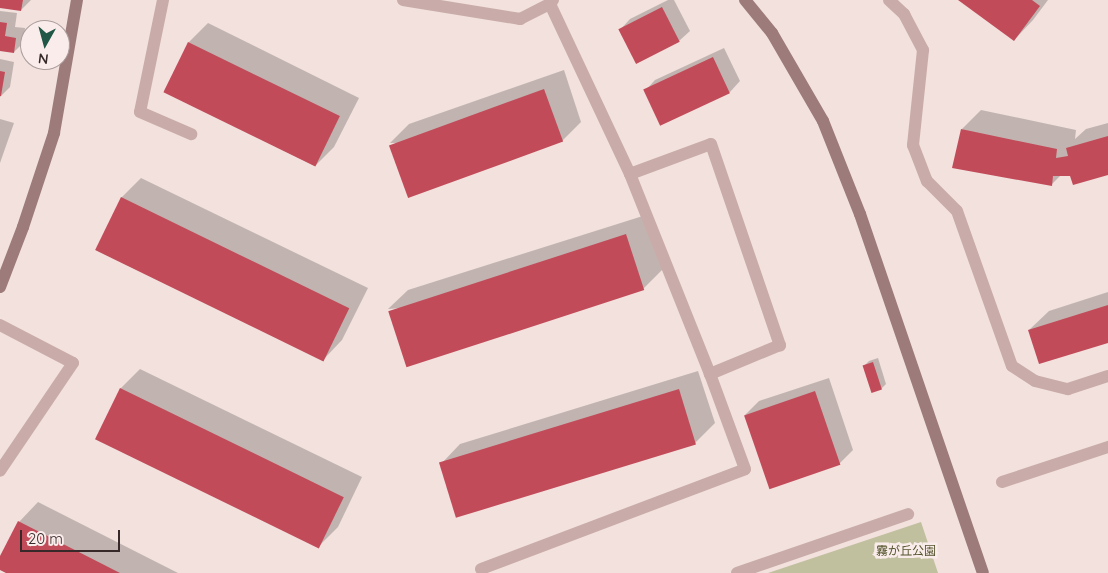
<!DOCTYPE html>
<meta charset="utf-8">
<style>
body{margin:0}
#map{position:relative;width:1108px;height:573px;overflow:hidden;background:#f2e1dd;font-family:Quicksand,"Noto Sans JP",sans-serif}
div>[style]{position:absolute}
.green>*{inset:0;background:#c0bf9e}
.shadow>*{inset:0;background:#0003}
.building>*{inset:0;background:#c24b5a;transform-origin:0 0}
.lane>*{height:12px;margin:-6px;padding:0 6px;transform-origin:6px;border-radius:6px;background:#c9aca9}
.street>*{height:12px;margin:-6px;padding:0 6px;transform-origin:6px;border-radius:6px;background:#c9aca9}
.secondary>*{height:12px;margin:-6px;padding:0 6px;transform-origin:6px;border-radius:6px;background:#9d7b7b}
span{translate:-50% -50%;white-space:nowrap;text-align:center;line-height:1.15;-webkit-text-stroke:5px #f9ecea;paint-order:stroke}
.park-label{font-size:12px;color:#54542e}
.north{position:absolute;left:20px;top:20px;width:50px;height:50px;box-sizing:border-box;background:#f9ecea;border:1px solid #ab9e9d;border-radius:50%;rotate:187deg;font-size:14px;font-weight:700;line-height:20px;text-align:center;color:#37292a}
.north::after{content:'';display:block;margin:auto;width:18px;height:22px;background:#205746;clip-path:polygon(50% 0,100% 100%,50% 72%,0 100%)}
.scale{position:absolute;left:20px;top:530px;width:100px;height:22px;box-sizing:border-box;border:2px solid #37292a;border-top:0;padding-left:6px;font-size:15px;line-height:18px;white-space:nowrap;color:#37292a;-webkit-text-stroke:4px #f9ecea;paint-order:stroke}
</style>
<div id="map">
<div class="green">
<i style="clip-path:polygon(921px 522px,938px 573px,768px 573px)"></i>
</div>
<div class="shadow">
<i style="clip-path:polygon(0 0,31px 0,21px 10px,0 7px)"></i>
<i style="clip-path:polygon(668px 0,674px 0,690px 31px,679px 41px,637px 63px,620px 30px,630px 19px)"></i>
<i style="clip-path:polygon(961px 0,1048px 0,1033px 20px,1014px 40px)"></i>
<i style="clip-path:polygon(0 11px,17px 13px,15px 27px,25px 28px,24px 42px,14px 52px,0 50px)"></i>
<i style="clip-path:polygon(208px 23px,359px 98px,334px 147px,315px 166px,164px 91px,189px 42px)"></i>
<i style="clip-path:polygon(724px 48px,740px 81px,730px 92px,661px 124px,645px 91px,655px 80px)"></i>
<i style="clip-path:polygon(0 59px,14px 62px,10px 87px,0 97px)"></i>
<i style="clip-path:polygon(564px 70px,581px 122px,562px 141px,390px 143px,409px 124px)"></i>
<i style="clip-path:polygon(981px 110px,1076px 130px,1075px 139px,1086px 129px,1108px 123px,1108px 173px,1062px 174px,1051px 185px,962px 129px)"></i>
<i style="clip-path:polygon(0 119px,14px 123px,0 163px)"></i>
<i style="clip-path:polygon(141px 178px,368px 288px,342px 340px,323px 360px,96px 250px,122px 197px)"></i>
<i style="clip-path:polygon(646px 215px,663px 269px,643px 289px,388px 309px,408px 290px)"></i>
<i style="clip-path:polygon(1108px 292px,1108px 342px,1029px 330px,1049px 311px)"></i>
<i style="clip-path:polygon(878px 358px,886px 384px,881px 389px,864px 366px,869px 361px)"></i>
<i style="clip-path:polygon(140px 369px,362px 477px,338px 527px,318px 547px,96px 438px,121px 388px)"></i>
<i style="clip-path:polygon(698px 371px,715px 423px,695px 443px,441px 464px,460px 444px)"></i>
<i style="clip-path:polygon(829px 378px,853px 450px,839px 464px,745px 415px,759px 401px)"></i>
<i style="clip-path:polygon(38px 502px,178px 573px,9px 573px,0 568px,0 559px,19px 522px)"></i>
</div>
<div class="building">
<i style="clip-path:polygon(0 0,23px 0,21px 11px,0 8px)"></i>
<i style="clip-path:polygon(958px 0,1032px 0,1040px 6px,1014px 41px)"></i>
<i style="left:662px;top:7px;width:39px;height:49px;rotate:63deg"></i>
<i style="clip-path:polygon(0 22px,7px 23px,5px 36px,16px 38px,14px 53px,0 51px)"></i>
<i style="left:188px;top:42px;width:169px;height:56px;rotate:26deg"></i>
<i style="left:713px;top:57px;width:40px;height:77px;rotate:65deg"></i>
<i style="clip-path:polygon(0 71px,5px 72px,1px 96px,0 96px)"></i>
<i style="left:544px;top:89px;width:56px;height:165px;rotate:70deg"></i>
<i style="clip-path:polygon(961px 129px,1057px 149px,1056px 158px,1068px 156px,1066px 148px,1108px 136px,1108px 175px,1073px 185px,1070px 176px,1053px 176px,1052px 186px,952px 168px)"></i>
<i style="left:121px;top:197px;width:254px;height:59px;rotate:26deg"></i>
<i style="left:626px;top:234px;width:59px;height:250px;rotate:72deg"></i>
<i style="clip-path:polygon(1108px 305px,1108px 343px,1039px 364px,1028px 330px)"></i>
<i style="left:873px;top:362px;width:29px;height:11px;rotate:72deg"></i>
<i style="left:120px;top:388px;width:249px;height:57px;rotate:26deg"></i>
<i style="left:679px;top:389px;width:58px;height:251px;rotate:73deg"></i>
<i style="left:815px;top:391px;width:78px;height:75px;rotate:71deg"></i>
<i style="clip-path:polygon(18px 521px,120px 573px,6px 573px,0 570px,0 556px)"></i>
</div>
<div class="lane">
<i style="left:163px;top:0;width:114px;rotate:101.6deg"></i>
<i style="left:140px;top:112px;width:56px;rotate:23.3deg"></i>
<i style="left:403px;top:0;width:119px;rotate:9.2deg"></i>
<i style="left:520px;top:19px;width:34px;rotate:-27deg"></i>
<i style="left:889px;top:0;width:21px;rotate:43deg"></i>
<i style="left:904px;top:14px;width:41px;rotate:62.2deg"></i>
<i style="left:923px;top:50px;width:96px;rotate:96deg"></i>
<i style="left:913px;top:145px;width:39px;rotate:69deg"></i>
<i style="left:927px;top:181px;width:42px;rotate:45deg"></i>
<i style="left:957px;top:211px;width:164px;rotate:70.5deg"></i>
<i style="left:1012px;top:366px;width:27px;rotate:33deg"></i>
<i style="left:1035px;top:381px;width:34px;rotate:14deg"></i>
<i style="left:1068px;top:389px;width:42px;rotate:-18deg"></i>
<i style="left:630px;top:174px;width:86px;rotate:-20.3deg"></i>
<i style="left:711px;top:144px;width:213px;rotate:71.1deg"></i>
<i style="left:780px;top:345px;width:76px;rotate:157.5deg"></i>
<i style="left:0;top:325px;width:82px;rotate:27.5deg"></i>
<i style="left:73px;top:363px;width:130px;rotate:124.1deg"></i>
<i style="left:481px;top:569px;width:282px;rotate:-20.7deg"></i>
<i style="left:745px;top:469px;width:101px;rotate:-110.2deg"></i>
<i style="left:710px;top:374px;width:215px;rotate:-111.8deg"></i>
<i style="left:630px;top:174px;width:188px;rotate:-115.2deg"></i>
<i style="left:550px;top:4px;width:5px;rotate:-53deg"></i>
</div>
<div class="street">
<i style="left:1002px;top:482px;width:112px;rotate:-18.3deg"></i>
<i style="left:737px;top:573px;width:181px;rotate:-19deg"></i>
</div>
<div class="secondary">
<i style="left:745px;top:0;width:43px;rotate:50.7deg"></i>
<i style="left:772px;top:33px;width:102px;rotate:59.9deg"></i>
<i style="left:823px;top:121px;width:100px;rotate:68.3deg"></i>
<i style="left:860px;top:214px;width:379px;rotate:71.1deg"></i>
<i style="left:0;top:287px;width:64px;rotate:-69deg"></i>
<i style="left:23px;top:227px;width:99px;rotate:-71.7deg"></i>
<i style="left:54px;top:133px;width:135px;rotate:-80.2deg"></i>
</div>
<div class="park-label">
<span style="left:906px;top:551px">霧が丘公園</span>
</div>
<div class="north">N</div>
<div class="scale">20 m</div>
</div>
